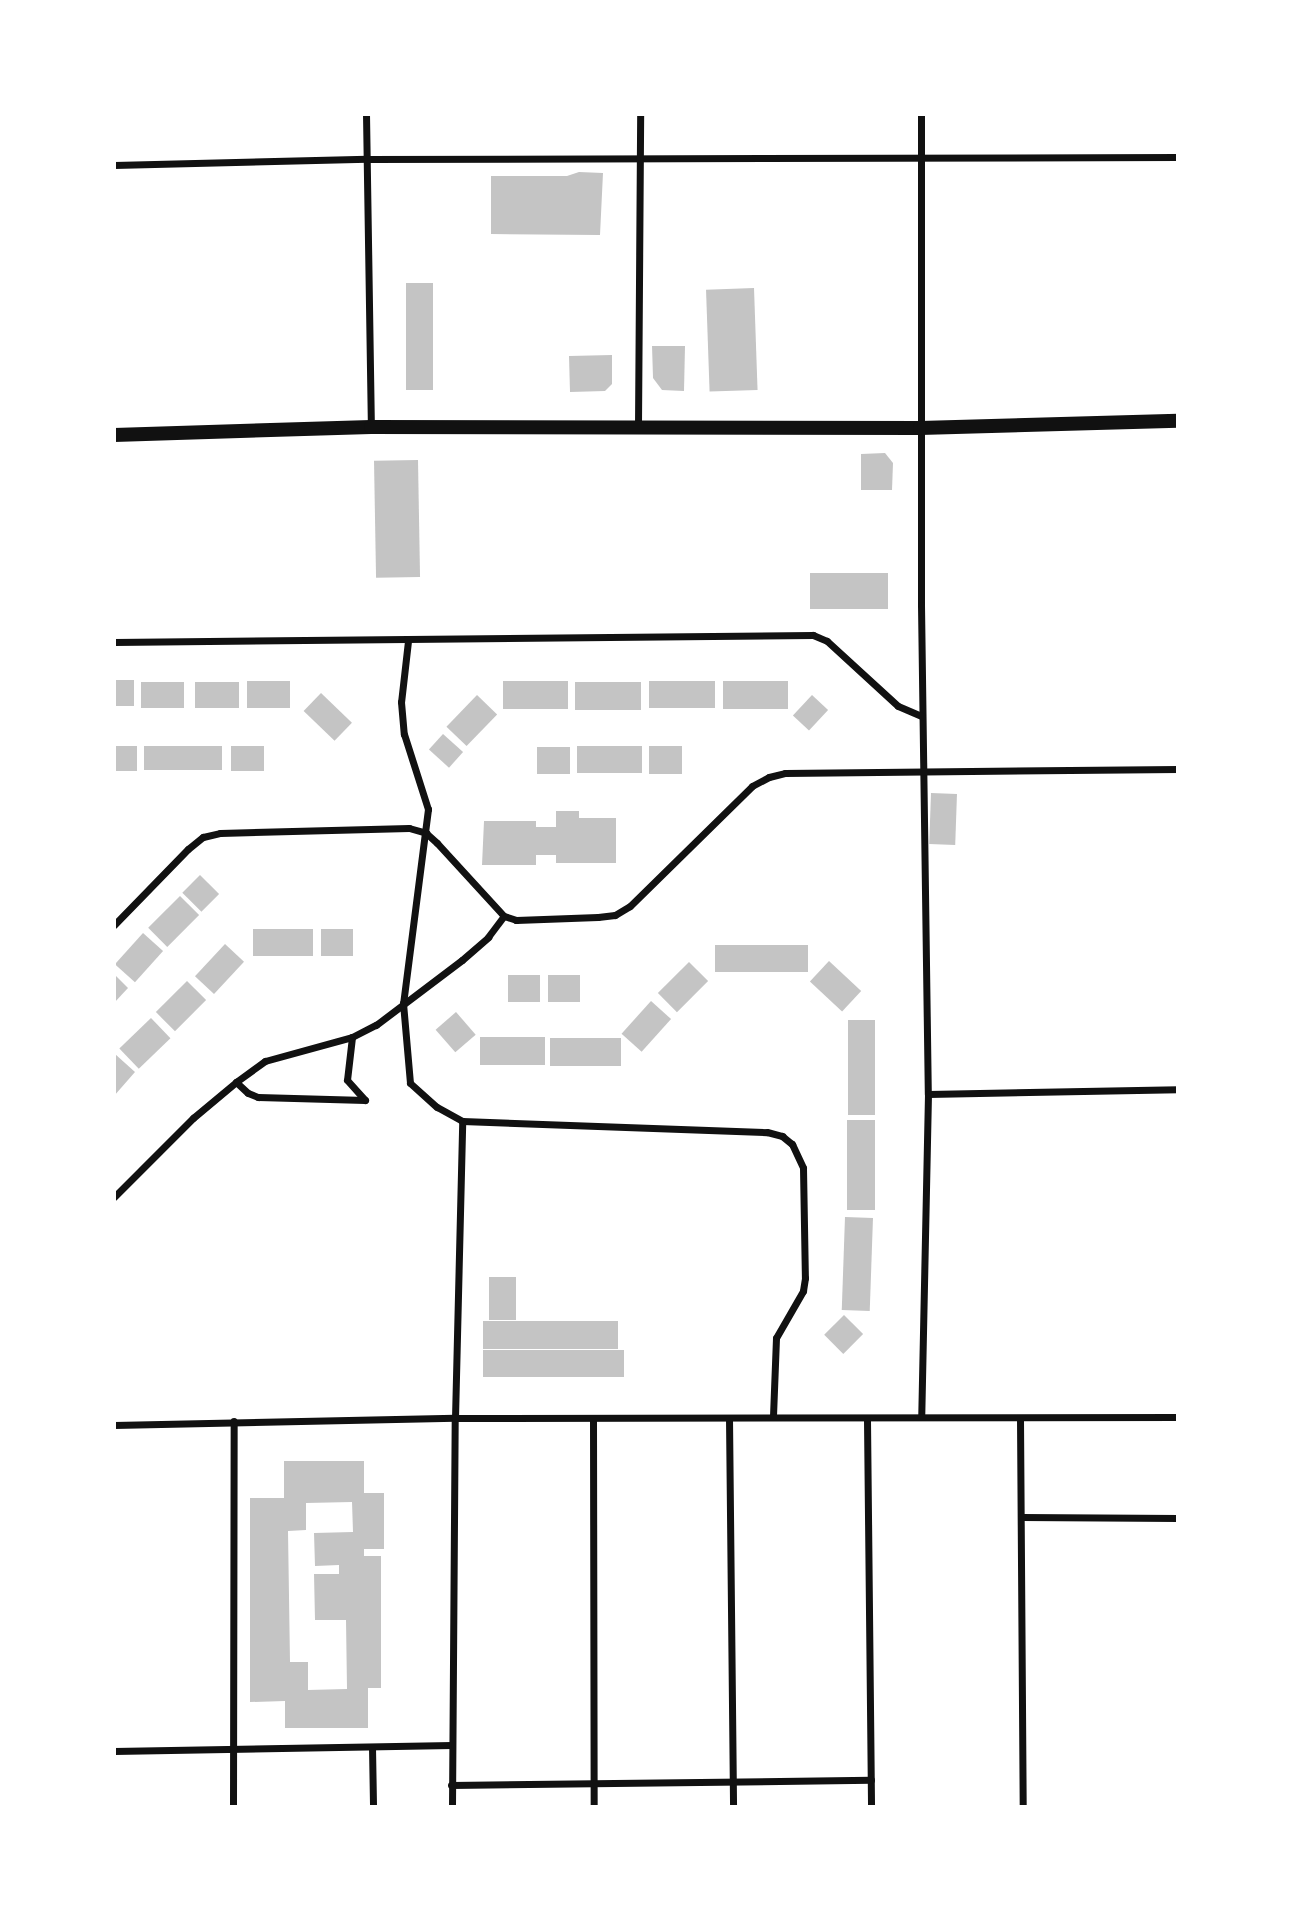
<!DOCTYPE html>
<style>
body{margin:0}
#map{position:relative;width:1292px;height:1921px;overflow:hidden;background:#fff;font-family:"DM Sans",sans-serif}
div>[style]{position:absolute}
.building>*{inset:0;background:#c4c4c4;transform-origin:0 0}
.minor>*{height:7px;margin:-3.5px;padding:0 3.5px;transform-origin:3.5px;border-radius:3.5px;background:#111}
.secondary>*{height:14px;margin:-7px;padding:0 7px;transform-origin:7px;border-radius:7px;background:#111}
span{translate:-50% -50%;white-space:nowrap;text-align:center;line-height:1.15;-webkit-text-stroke:5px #fff;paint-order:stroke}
.frame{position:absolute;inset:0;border:116px solid #fff;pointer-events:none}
</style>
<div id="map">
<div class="building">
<i style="clip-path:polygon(579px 172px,603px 173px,600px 235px,491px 234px,491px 176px,567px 176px)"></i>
<i style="left:433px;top:283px;width:107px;height:27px;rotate:90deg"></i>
<i style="left:754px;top:288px;width:102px;height:48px;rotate:88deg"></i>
<i style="clip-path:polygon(652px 346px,685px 346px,684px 391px,662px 390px,653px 378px)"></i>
<i style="clip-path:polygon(612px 355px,612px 384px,605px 391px,570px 392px,569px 356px)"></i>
<i style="clip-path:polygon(885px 453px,893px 463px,892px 490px,861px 490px,861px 454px)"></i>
<i style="left:418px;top:460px;width:117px;height:44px;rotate:89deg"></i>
<i style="left:888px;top:573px;width:36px;height:78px;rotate:90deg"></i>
<i style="left:114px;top:680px;width:20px;height:26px"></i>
<i style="left:290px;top:681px;width:27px;height:43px;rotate:90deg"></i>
<i style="left:568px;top:681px;width:28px;height:65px;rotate:90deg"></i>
<i style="left:649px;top:681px;width:66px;height:27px"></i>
<i style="left:788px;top:681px;width:28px;height:65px;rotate:90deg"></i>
<i style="left:141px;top:682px;width:43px;height:26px"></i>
<i style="left:195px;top:682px;width:44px;height:26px"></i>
<i style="left:575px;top:682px;width:66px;height:28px"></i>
<i style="left:321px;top:693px;width:43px;height:25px;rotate:44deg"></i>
<i style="left:477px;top:695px;width:28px;height:44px;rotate:44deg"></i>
<i style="left:812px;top:695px;width:22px;height:28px;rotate:43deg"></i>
<i style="left:443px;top:734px;width:27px;height:21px;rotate:42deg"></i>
<i style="left:114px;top:746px;width:23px;height:25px"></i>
<i style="left:144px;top:746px;width:78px;height:24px"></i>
<i style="left:231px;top:746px;width:33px;height:25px"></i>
<i style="left:577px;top:746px;width:65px;height:27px"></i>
<i style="left:649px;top:746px;width:33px;height:28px"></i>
<i style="left:537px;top:747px;width:33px;height:27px"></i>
<i style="left:931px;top:793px;width:26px;height:51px;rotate:2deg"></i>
<i style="clip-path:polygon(556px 811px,579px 811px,579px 818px,616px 818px,616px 863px,556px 863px,556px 855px,536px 855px,536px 865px,482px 865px,484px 821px,536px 821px,536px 827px,556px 827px)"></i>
<i style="left:200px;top:875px;width:27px;height:25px;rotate:45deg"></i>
<i style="left:180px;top:896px;width:27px;height:45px;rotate:45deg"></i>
<i style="left:253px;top:929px;width:60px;height:27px"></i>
<i style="left:321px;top:929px;width:32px;height:27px"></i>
<i style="left:143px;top:933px;width:27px;height:42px;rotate:42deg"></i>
<i style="left:225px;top:944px;width:26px;height:44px;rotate:43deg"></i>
<i style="left:808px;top:945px;width:27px;height:93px;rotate:90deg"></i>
<i style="left:829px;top:961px;width:44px;height:28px;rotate:43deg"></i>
<i style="left:689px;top:962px;width:27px;height:44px;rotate:45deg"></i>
<i style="clip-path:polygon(114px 974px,128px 988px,114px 1003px)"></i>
<i style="left:508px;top:975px;width:32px;height:27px"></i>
<i style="left:548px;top:975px;width:32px;height:27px"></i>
<i style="left:187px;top:981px;width:27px;height:44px;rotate:45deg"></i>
<i style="left:651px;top:1001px;width:27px;height:44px;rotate:42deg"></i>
<i style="left:456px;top:1012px;width:30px;height:27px;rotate:49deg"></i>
<i style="left:151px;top:1018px;width:28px;height:44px;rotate:46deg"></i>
<i style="left:848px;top:1020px;width:27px;height:95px"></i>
<i style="left:545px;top:1037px;width:28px;height:65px;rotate:90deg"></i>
<i style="left:550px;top:1038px;width:71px;height:28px"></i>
<i style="clip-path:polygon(115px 1054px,135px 1072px,114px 1096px,114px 1056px)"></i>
<i style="left:847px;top:1120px;width:28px;height:90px"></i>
<i style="left:845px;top:1217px;width:28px;height:93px;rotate:2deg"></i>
<i style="left:489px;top:1277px;width:27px;height:43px"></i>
<i style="left:844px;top:1315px;width:27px;height:28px;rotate:45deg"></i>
<i style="left:618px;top:1321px;width:28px;height:135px;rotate:90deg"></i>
<i style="left:624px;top:1350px;width:27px;height:141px;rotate:90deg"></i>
<i style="clip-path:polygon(evenodd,284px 1461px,364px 1461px,364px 1493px,384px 1493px,384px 1549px,364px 1549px,364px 1556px,381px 1556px,381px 1688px,368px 1688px,368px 1728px,285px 1728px,285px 1701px,250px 1702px,250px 1498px,284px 1498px,284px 1461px,352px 1502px,353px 1532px,314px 1533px,315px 1566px,339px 1565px,339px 1574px,314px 1574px,315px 1620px,346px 1620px,347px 1689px,308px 1690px,308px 1662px,290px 1662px,288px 1531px,306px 1530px,306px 1503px,352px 1502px)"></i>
</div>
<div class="minor">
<i style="left:366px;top:114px;width:313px;rotate:89.1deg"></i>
<i style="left:921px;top:114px;width:491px;rotate:90deg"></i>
<i style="left:921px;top:605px;width:489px;rotate:89.2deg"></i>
<i style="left:928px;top:1094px;width:322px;rotate:91.2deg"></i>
<i style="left:114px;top:165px;width:253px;rotate:-1.4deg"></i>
<i style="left:367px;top:159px;width:811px;rotate:-0.14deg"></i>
<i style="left:638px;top:426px;width:312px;rotate:-89.6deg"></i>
<i style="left:408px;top:641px;width:61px;rotate:96.5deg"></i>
<i style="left:401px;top:702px;width:32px;rotate:85deg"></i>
<i style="left:404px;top:734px;width:79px;rotate:72.3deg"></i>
<i style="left:428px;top:809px;width:196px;rotate:97.3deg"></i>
<i style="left:403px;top:1003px;width:80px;rotate:85deg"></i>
<i style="left:410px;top:1083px;width:36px;rotate:42deg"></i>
<i style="left:437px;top:1107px;width:29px;rotate:29deg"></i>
<i style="left:462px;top:1121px;width:305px;rotate:2.1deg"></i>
<i style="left:767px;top:1132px;width:16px;rotate:15deg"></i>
<i style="left:782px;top:1136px;width:13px;rotate:39deg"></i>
<i style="left:792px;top:1144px;width:26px;rotate:65deg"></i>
<i style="left:803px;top:1168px;width:110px;rotate:89deg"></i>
<i style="left:805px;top:1278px;width:13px;rotate:99deg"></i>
<i style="left:803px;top:1291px;width:54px;rotate:119.9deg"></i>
<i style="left:776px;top:1338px;width:79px;rotate:92.2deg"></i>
<i style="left:114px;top:642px;width:699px;rotate:-0.57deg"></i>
<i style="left:813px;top:635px;width:15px;rotate:23deg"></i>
<i style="left:827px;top:641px;width:96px;rotate:42.5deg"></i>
<i style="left:898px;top:706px;width:26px;rotate:23deg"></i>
<i style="left:114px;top:925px;width:106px;rotate:-45.8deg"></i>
<i style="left:188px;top:849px;width:19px;rotate:-39deg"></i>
<i style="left:203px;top:837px;width:17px;rotate:-13deg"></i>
<i style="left:220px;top:833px;width:189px;rotate:-1.5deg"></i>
<i style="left:409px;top:828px;width:18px;rotate:16deg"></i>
<i style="left:426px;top:833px;width:15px;rotate:42deg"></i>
<i style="left:437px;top:843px;width:99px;rotate:47.5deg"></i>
<i style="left:504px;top:916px;width:13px;rotate:18deg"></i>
<i style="left:516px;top:920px;width:82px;rotate:-2.1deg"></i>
<i style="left:598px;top:917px;width:17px;rotate:-7deg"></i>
<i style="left:615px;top:915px;width:17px;rotate:-31deg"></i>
<i style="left:630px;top:906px;width:171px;rotate:-44.5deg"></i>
<i style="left:752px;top:786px;width:19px;rotate:-28deg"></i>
<i style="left:769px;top:777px;width:16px;rotate:-14deg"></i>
<i style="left:785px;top:773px;width:393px;rotate:-0.6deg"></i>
<i style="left:352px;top:1037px;width:43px;rotate:96.6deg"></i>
<i style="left:347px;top:1080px;width:27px;rotate:48deg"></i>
<i style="left:236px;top:1082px;width:16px;rotate:43deg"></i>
<i style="left:248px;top:1093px;width:11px;rotate:22deg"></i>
<i style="left:258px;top:1097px;width:107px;rotate:1.6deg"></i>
<i style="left:928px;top:1094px;width:250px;rotate:-1.1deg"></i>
<i style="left:114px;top:1197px;width:112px;rotate:-45deg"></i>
<i style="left:193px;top:1118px;width:56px;rotate:-39.9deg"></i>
<i style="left:236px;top:1082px;width:36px;rotate:-36deg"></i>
<i style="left:265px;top:1061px;width:90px;rotate:-15.4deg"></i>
<i style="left:352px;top:1037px;width:27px;rotate:-27deg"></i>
<i style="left:376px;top:1025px;width:108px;rotate:-37.1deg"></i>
<i style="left:462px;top:960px;width:35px;rotate:-41deg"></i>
<i style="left:488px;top:937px;width:26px;rotate:-53deg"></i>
<i style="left:729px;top:1418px;width:389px;rotate:89.4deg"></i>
<i style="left:593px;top:1419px;width:388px;rotate:89.9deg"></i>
<i style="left:1020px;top:1419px;width:388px;rotate:89.6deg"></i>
<i style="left:867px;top:1420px;width:387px;rotate:89.4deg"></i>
<i style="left:114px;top:1425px;width:341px;rotate:-1.2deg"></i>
<i style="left:455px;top:1418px;width:723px;rotate:-0.08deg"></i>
<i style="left:1021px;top:1517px;width:157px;rotate:0.4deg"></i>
<i style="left:372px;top:1747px;width:60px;rotate:89deg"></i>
<i style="left:114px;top:1751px;width:338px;rotate:-1deg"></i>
<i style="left:451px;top:1785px;width:420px;rotate:-0.7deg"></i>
<i style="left:233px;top:1807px;width:386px;rotate:-89.9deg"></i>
<i style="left:452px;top:1807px;width:389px;rotate:-89.6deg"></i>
<i style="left:455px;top:1418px;width:297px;rotate:-88.6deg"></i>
</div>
<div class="secondary">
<i style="left:114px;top:435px;width:257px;rotate:-1.8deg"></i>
<i style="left:371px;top:427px;width:549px;rotate:0.1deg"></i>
<i style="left:920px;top:428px;width:258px;rotate:-1.6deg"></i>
</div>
<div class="frame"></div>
</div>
